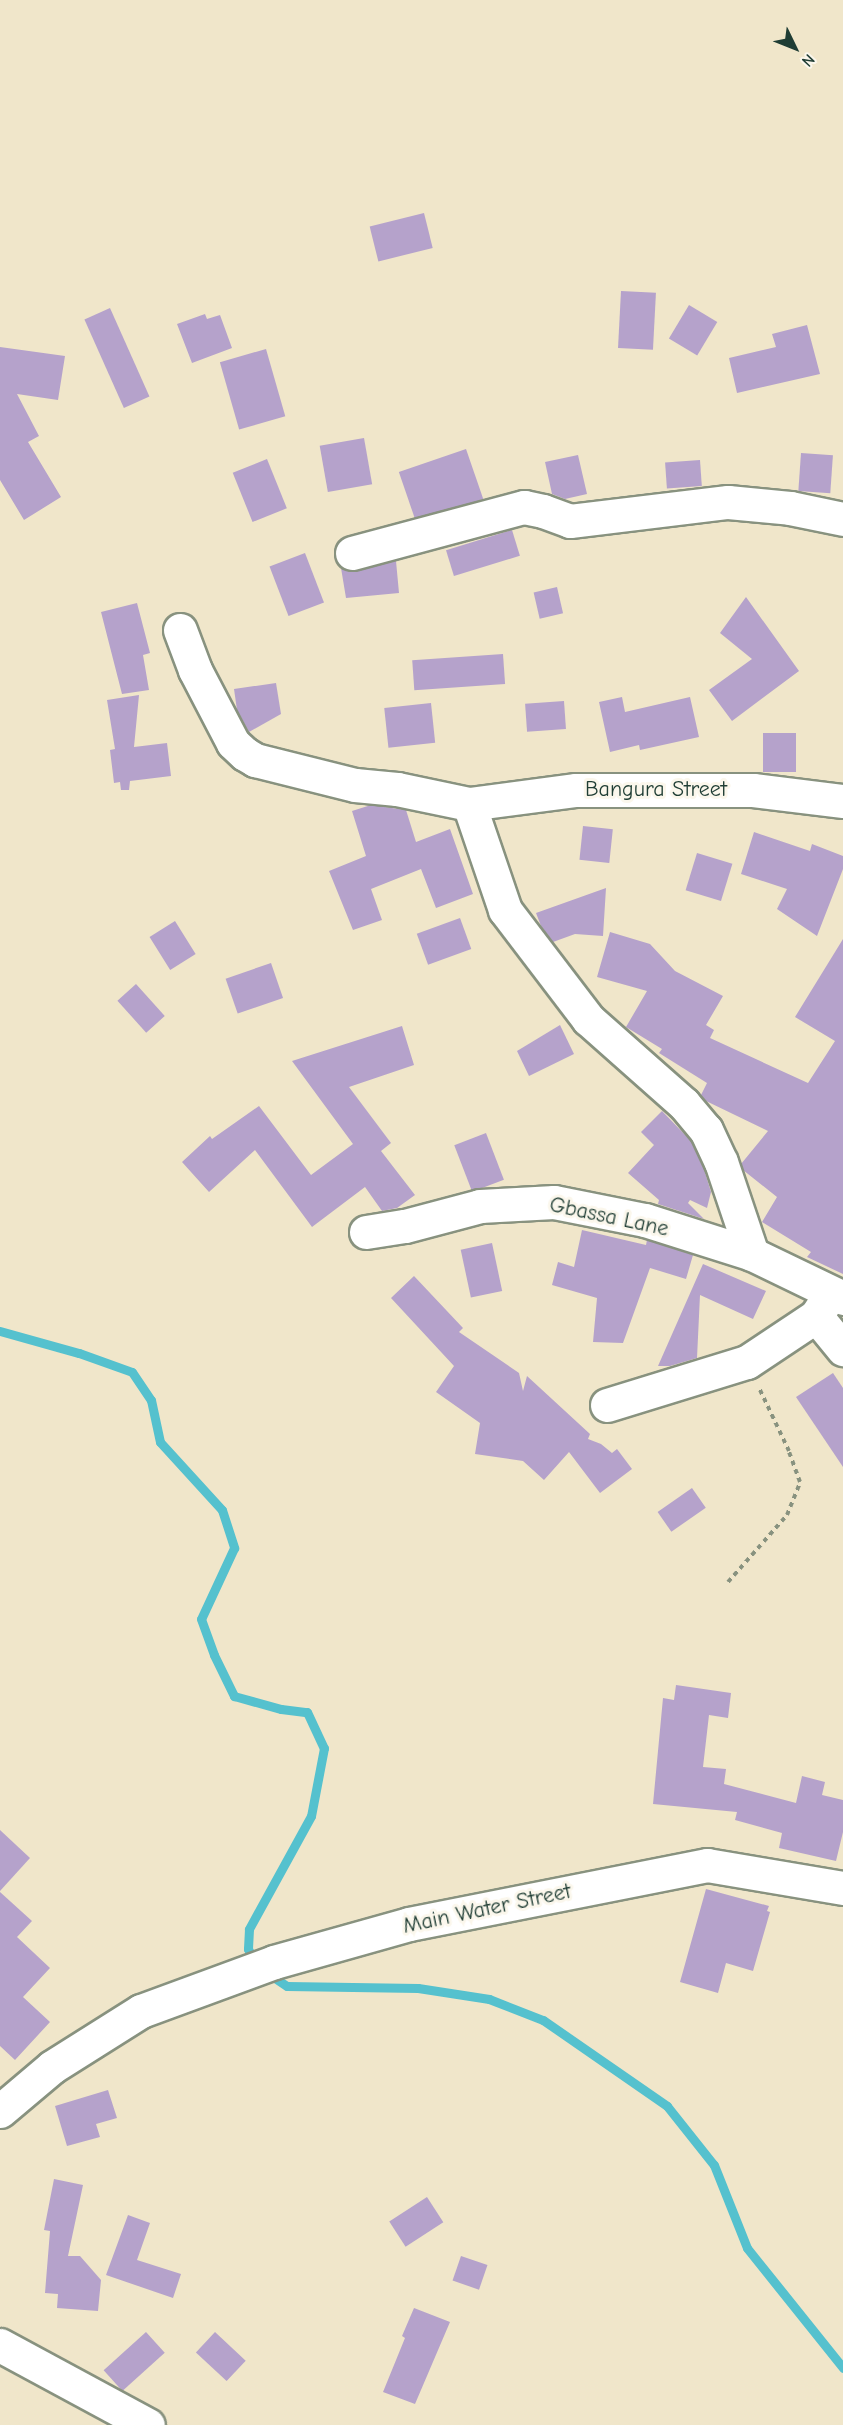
<!DOCTYPE html>
<style>
body{margin:0}
#map{position:relative;width:843px;height:2425px;overflow:hidden;background:#f0e6ca;font-family:"Comic Neue",sans-serif}
div>[style]{position:absolute}
.stream>*{height:9px;margin:-4.5px;padding:0 4.5px;transform-origin:4.5px;border-radius:4.5px;background:#55c1ce}
.building>*{inset:0;background:#b5a2cb;transform-origin:0 0}
.path>*{height:4px;margin-top:-2px;transform-origin:0;background:repeating-linear-gradient(90deg,#88927f 0 4.5px,transparent 0 9px)}
.roads{filter:drop-shadow(2px 0 #88927f) drop-shadow(-2px 0 #88927f) drop-shadow(0 2px #88927f) drop-shadow(0 -2px #88927f)}
.minor>*{height:33px;margin:-16.5px;padding:0 16.5px;transform-origin:16.5px;border-radius:16.5px;background:#fff}
span{translate:-50% -50%;white-space:nowrap;text-align:center;line-height:1.15;-webkit-text-stroke:6px #fbf7ec;paint-order:stroke}
.street-label{font-size:22px;color:#1f3d34}
.north{position:absolute;left:765px;top:18px;width:60px;height:60px;-webkit-text-stroke:4px #fbf7ec;paint-order:stroke;rotate:133deg;font-size:16px;font-weight:700;line-height:24px;text-align:center;color:#1f3d34}
.north::after{content:'';display:block;margin:auto;width:21px;height:27px;background:#1f3d34;clip-path:polygon(50% 0,100% 100%,50% 72%,0 100%)}
</style>
<div id="map">
<div class="stream">
<i style="left:0;top:1331px;width:82px;rotate:15.6deg"></i>
<i style="left:79px;top:1353px;width:56px;rotate:19.7deg"></i>
<i style="left:132px;top:1372px;width:34px;rotate:56deg"></i>
<i style="left:151px;top:1400px;width:43px;rotate:77.9deg"></i>
<i style="left:160px;top:1442px;width:92px;rotate:47.6deg"></i>
<i style="left:222px;top:1510px;width:40px;rotate:72deg"></i>
<i style="left:234px;top:1548px;width:78px;rotate:114.9deg"></i>
<i style="left:201px;top:1619px;width:38px;rotate:70deg"></i>
<i style="left:214px;top:1655px;width:46px;rotate:64deg"></i>
<i style="left:234px;top:1696px;width:49px;rotate:15.5deg"></i>
<i style="left:281px;top:1709px;width:26px;rotate:7deg"></i>
<i style="left:307px;top:1712px;width:40px;rotate:65deg"></i>
<i style="left:324px;top:1748px;width:69px;rotate:100.8deg"></i>
<i style="left:311px;top:1816px;width:129px;rotate:118.8deg"></i>
<i style="left:249px;top:1929px;width:20px;rotate:93deg"></i>
<i style="left:248px;top:1949px;width:16px;rotate:60deg"></i>
<i style="left:266px;top:1972px;width:25px;rotate:34deg"></i>
<i style="left:287px;top:1986px;width:131px;rotate:0.9deg"></i>
<i style="left:418px;top:1988px;width:72px;rotate:8.8deg"></i>
<i style="left:489px;top:1999px;width:58px;rotate:21.3deg"></i>
<i style="left:543px;top:2020px;width:151px;rotate:34.7deg"></i>
<i style="left:667px;top:2106px;width:75px;rotate:51.5deg"></i>
<i style="left:714px;top:2165px;width:89px;rotate:68.3deg"></i>
<i style="left:747px;top:2248px;width:154px;rotate:51.3deg"></i>
</div>
<div class="building">
<i style="left:424px;top:213px;width:36px;height:56px;rotate:76deg"></i>
<i style="left:621px;top:291px;width:35px;height:57px;rotate:3deg"></i>
<i style="left:689px;top:305px;width:33px;height:39px;rotate:31deg"></i>
<i style="left:110px;top:308px;width:97px;height:28px;rotate:66deg"></i>
<i style="clip-path:polygon(205px 314px,207px 319px,220px 315px,232px 348px,192px 363px,177px 324px)"></i>
<i style="clip-path:polygon(807px 325px,820px 374px,737px 393px,729px 358px,776px 347px,772px 334px)"></i>
<i style="clip-path:polygon(0 347px,65px 356px,58px 400px,17px 394px,39px 436px,28px 442px,61px 497px,24px 520px,0 480px)"></i>
<i style="left:266px;top:349px;width:70px;height:48px;rotate:74deg"></i>
<i style="left:364px;top:438px;width:47px;height:45px;rotate:80deg"></i>
<i style="left:466px;top:449px;width:53px;height:71px;rotate:71deg"></i>
<i style="left:801px;top:453px;width:32px;height:38px;rotate:4deg"></i>
<i style="clip-path:polygon(578px 455px,587px 494px,565px 499px,552px 494px,545px 462px)"></i>
<i style="left:267px;top:459px;width:53px;height:37px;rotate:68deg"></i>
<i style="left:700px;top:460px;width:26px;height:35px;rotate:86deg"></i>
<i style="left:512px;top:530px;width:27px;height:69px;rotate:73deg"></i>
<i style="left:305px;top:553px;width:53px;height:38px;rotate:69deg"></i>
<i style="clip-path:polygon(396px 561px,399px 593px,346px 598px,341px 568px,357px 571px)"></i>
<i style="left:557px;top:587px;width:27px;height:24px;rotate:77deg"></i>
<i style="clip-path:polygon(746px 597px,799px 671px,732px 721px,709px 690px,752px 659px,720px 633px)"></i>
<i style="clip-path:polygon(137px 603px,150px 653px,143px 655px,149px 690px,122px 694px,101px 612px)"></i>
<i style="left:503px;top:654px;width:30px;height:91px;rotate:86deg"></i>
<i style="clip-path:polygon(276px 683px,281px 714px,249px 732px,237px 710px,234px 689px)"></i>
<i style="clip-path:polygon(139px 695px,134px 747px,167px 743px,171px 776px,130px 781px,129px 790px,121px 790px,120px 782px,114px 783px,110px 750px,115px 749px,107px 700px)"></i>
<i style="clip-path:polygon(622px 697px,625px 712px,690px 697px,699px 737px,640px 750px,639px 745px,610px 752px,599px 702px)"></i>
<i style="left:564px;top:701px;width:28px;height:39px;rotate:86deg"></i>
<i style="left:431px;top:703px;width:40px;height:47px;rotate:84deg"></i>
<i style="left:763px;top:733px;width:33px;height:39px"></i>
<i style="clip-path:polygon(371px 805px,406px 810px,416px 842px,450px 829px,473px 894px,436px 908px,421px 869px,371px 889px,382px 920px,353px 930px,329px 871px,366px 856px,352px 811px)"></i>
<i style="left:583px;top:826px;width:30px;height:34px;rotate:6deg"></i>
<i style="clip-path:polygon(754px 832px,810px 851px,812px 844px,843px 856px,843px 869px,817px 936px,777px 909px,787px 889px,741px 874px)"></i>
<i style="left:697px;top:853px;width:37px;height:39px;rotate:17deg"></i>
<i style="clip-path:polygon(606px 888px,603px 936px,575px 934px,553px 942px,541px 926px,536px 913px)"></i>
<i style="left:460px;top:918px;width:33px;height:46px;rotate:70deg"></i>
<i style="left:175px;top:921px;width:39px;height:30px;rotate:58deg"></i>
<i style="clip-path:polygon(610px 932px,650px 944px,675px 971px,723px 996px,706px 1025px,714px 1030px,710px 1038px,808px 1083px,835px 1041px,795px 1017px,843px 939px,843px 1274px,807px 1257px,811px 1252px,762px 1222px,777px 1197px,743px 1170px,741px 1164px,768px 1131px,706px 1101px,701px 1095px,707px 1083px,659px 1053px,662px 1049px,626px 1027px,647px 991px,597px 977px)"></i>
<i style="left:271px;top:963px;width:37px;height:48px;rotate:71deg"></i>
<i style="left:136px;top:984px;width:43px;height:25px;rotate:48deg"></i>
<i style="clip-path:polygon(560px 1025px,574px 1054px,529px 1076px,517px 1051px)"></i>
<i style="clip-path:polygon(402px 1026px,414px 1065px,349px 1087px,391px 1143px,381px 1151px,415px 1195px,397px 1208px,382px 1211px,365px 1187px,312px 1227px,255px 1150px,209px 1192px,182px 1162px,210px 1136px,212px 1139px,259px 1106px,311px 1175px,353px 1144px,292px 1061px)"></i>
<i style="clip-path:polygon(662px 1111px,691px 1141px,704px 1169px,711px 1192px,707px 1208px,690px 1200px,688px 1203px,704px 1219px,658px 1204px,659px 1200px,628px 1173px,654px 1145px,641px 1132px)"></i>
<i style="left:486px;top:1133px;width:50px;height:34px;rotate:69deg"></i>
<i style="clip-path:polygon(582px 1230px,646px 1245px,647px 1240px,693px 1255px,686px 1279px,650px 1268px,623px 1343px,593px 1342px,597px 1298px,552px 1285px,558px 1262px,574px 1267px)"></i>
<i style="left:492px;top:1243px;width:49px;height:32px;rotate:78deg"></i>
<i style="clip-path:polygon(703px 1264px,766px 1291px,753px 1319px,700px 1295px,697px 1358px,670px 1366px,658px 1366px)"></i>
<i style="clip-path:polygon(414px 1276px,463px 1328px,459px 1332px,519px 1373px,523px 1391px,527px 1376px,590px 1434px,588px 1439px,601px 1444px,612px 1453px,617px 1449px,632px 1469px,600px 1493px,569px 1452px,544px 1480px,523px 1461px,475px 1454px,480px 1423px,436px 1392px,454px 1366px,391px 1298px)"></i>
<i style="clip-path:polygon(833px 1373px,843px 1388px,843px 1467px,796px 1397px)"></i>
<i style="left:692px;top:1488px;width:24px;height:42px;rotate:55deg"></i>
<i style="clip-path:polygon(676px 1685px,731px 1693px,728px 1718px,709px 1715px,703px 1767px,726px 1769px,724px 1784px,796px 1803px,802px 1776px,825px 1782px,822px 1795px,843px 1800px,843px 1832px,836px 1861px,779px 1848px,782px 1833px,735px 1820px,737px 1812px,653px 1804px,663px 1698px,674px 1700px)"></i>
<i style="clip-path:polygon(0 1830px,30px 1858px,0 1891px)"></i>
<i style="clip-path:polygon(706px 1889px,769px 1906px,767px 1911px,770px 1912px,753px 1971px,726px 1963px,718px 1993px,680px 1982px)"></i>
<i style="clip-path:polygon(0 1892px,32px 1921px,17px 1937px,50px 1968px,23px 1997px,50px 2022px,15px 2060px,0 2046px)"></i>
<i style="clip-path:polygon(108px 2090px,117px 2118px,96px 2124px,100px 2137px,67px 2146px,55px 2106px)"></i>
<i style="clip-path:polygon(54px 2179px,83px 2185px,68px 2256px,80px 2256px,101px 2280px,98px 2311px,57px 2308px,58px 2294px,45px 2293px,50px 2231px,44px 2230px)"></i>
<i style="left:427px;top:2197px;width:30px;height:45px;rotate:57deg"></i>
<i style="clip-path:polygon(128px 2215px,150px 2223px,137px 2260px,181px 2274px,173px 2298px,106px 2275px)"></i>
<i style="left:461px;top:2256px;width:28px;height:26px;rotate:19deg"></i>
<i style="clip-path:polygon(414px 2308px,450px 2322px,415px 2404px,383px 2392px,405px 2338px,402px 2336px)"></i>
<i style="left:146px;top:2332px;width:28px;height:57px;rotate:48deg"></i>
<i style="left:215px;top:2332px;width:42px;height:28px;rotate:43deg"></i>
</div>
<div class="path">
<i style="left:728px;top:1582px;width:89px;rotate:-48.6deg"></i>
<i style="left:787px;top:1515px;width:35px;rotate:-68deg"></i>
<i style="left:800px;top:1482px;width:33px;rotate:-110deg"></i>
<i style="left:789px;top:1451px;width:68px;rotate:-115.4deg"></i>
</div>
<div class="roads">
<div class="minor">
<i style="left:352px;top:553px;width:178px;rotate:-15deg"></i>
<i style="left:524px;top:507px;width:19px;rotate:12deg"></i>
<i style="left:543px;top:511px;width:29px;rotate:20deg"></i>
<i style="left:570px;top:521px;width:159px;rotate:-6.9deg"></i>
<i style="left:728px;top:502px;width:62px;rotate:5.5deg"></i>
<i style="left:790px;top:508px;width:54px;rotate:11.7deg"></i>
<i style="left:180px;top:630px;width:43px;rotate:69.4deg"></i>
<i style="left:195px;top:670px;width:82px;rotate:62.5deg"></i>
<i style="left:233px;top:743px;width:16px;rotate:43deg"></i>
<i style="left:245px;top:754px;width:12px;rotate:31deg"></i>
<i style="left:255px;top:760px;width:103px;rotate:14deg"></i>
<i style="left:355px;top:785px;width:42px;rotate:5.4deg"></i>
<i style="left:397px;top:789px;width:74px;rotate:11.8deg"></i>
<i style="left:469px;top:804px;width:112px;rotate:71.2deg"></i>
<i style="left:505px;top:910px;width:137px;rotate:52.7deg"></i>
<i style="left:588px;top:1019px;width:128px;rotate:41.5deg"></i>
<i style="left:684px;top:1104px;width:34px;rotate:50deg"></i>
<i style="left:706px;top:1130px;width:35px;rotate:65deg"></i>
<i style="left:721px;top:1162px;width:97px;rotate:71.4deg"></i>
<i style="left:469px;top:804px;width:108px;rotate:-7.5deg"></i>
<i style="left:576px;top:790px;width:177px"></i>
<i style="left:753px;top:790px;width:91px;rotate:7deg"></i>
<i style="left:366px;top:1232px;width:39px;rotate:-9deg"></i>
<i style="left:405px;top:1226px;width:78px;rotate:-14.9deg"></i>
<i style="left:480px;top:1206px;width:74px;rotate:-3.1deg"></i>
<i style="left:554px;top:1202px;width:93px;rotate:11.2deg"></i>
<i style="left:645px;top:1220px;width:112px;rotate:17.6deg"></i>
<i style="left:752px;top:1254px;width:101px;rotate:25.8deg"></i>
<i style="left:816px;top:1316px;width:43px;rotate:50.7deg"></i>
<i style="left:607px;top:1405px;width:146px;rotate:-17.1deg"></i>
<i style="left:747px;top:1362px;width:83px;rotate:-33.7deg"></i>
<i style="left:816px;top:1316px;width:27px;rotate:-57deg"></i>
<i style="left:0;top:2111px;width:68px;rotate:-40.2deg"></i>
<i style="left:52px;top:2067px;width:105px;rotate:-32.2deg"></i>
<i style="left:141px;top:2011px;width:142px;rotate:-20.2deg"></i>
<i style="left:274px;top:1962px;width:140px;rotate:-15.7deg"></i>
<i style="left:409px;top:1924px;width:304px;rotate:-11.2deg"></i>
<i style="left:707px;top:1865px;width:138px;rotate:9.6deg"></i>
<i style="left:0;top:2345px;width:168px;rotate:28.4deg"></i>
</div>
</div>
<div class="street-label">
<span style="left:656px;top:790px">Bangura Street</span>
<span style="left:609px;top:1217px;rotate:12deg">Gbassa Lane</span>
<span style="left:487px;top:1909px;rotate:-12deg">Main Water Street</span>
</div>
<div class="north">N</div>
</div>
